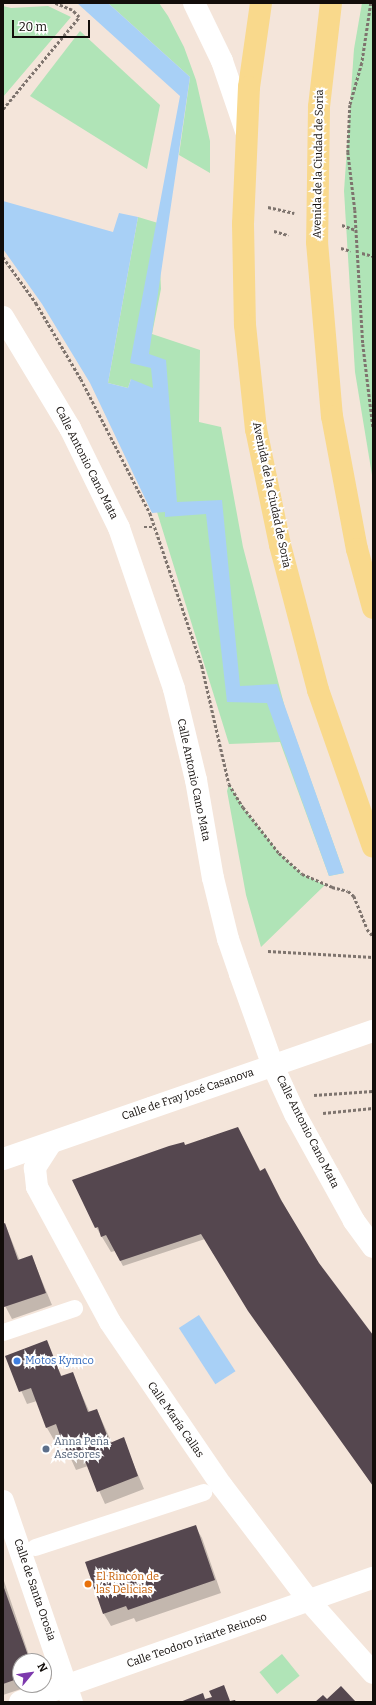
<!DOCTYPE html>
<meta charset="utf-8">
<style>
body{margin:0}
#map{position:relative;width:376px;height:1705px;overflow:hidden;background:#f4e5da;font-family:Bitter,serif}
div>[style]{position:absolute}
.green>*{inset:0;background:#b0e4b7;transform-origin:0 0}
.water>*{inset:0;background:#a8d0f6;transform-origin:0 0}
.shadow>*{inset:0;background:#0003}
.building>*{inset:0;background:#55474f}
.path>*{height:2.5px;margin-top:-1.25px;transform-origin:0;background:repeating-linear-gradient(90deg,#7e746e 0 3px,transparent 0 5px)}
.pedestrian>*{height:17px;margin:-8.5px;padding:0 8.5px;transform-origin:8.5px;border-radius:8.5px;background:#fff}
.minor>*{height:22px;margin:-11px;padding:0 11px;transform-origin:11px;border-radius:11px;background:#fff}
.tertiary>*{height:22px;margin:-11px;padding:0 11px;transform-origin:11px;border-radius:11px;background:#fff}
.secondary>*{height:22px;margin:-11px;padding:0 11px;transform-origin:11px;border-radius:11px;background:#fff}
.primary>*{height:22px;margin:-11px;padding:0 11px;transform-origin:11px;border-radius:11px;background:#f9d98c}
.dots>*{width:11px;height:11px;translate:-50% -50%;box-sizing:border-box;border:2px solid #fff;border-radius:50%}
span{translate:-50% -50%;white-space:nowrap;text-align:center;line-height:1.15;-webkit-text-stroke:4px #fff;paint-order:stroke}
.street-label{font-size:11px;color:#120d0a}
.shop-label{font-size:11px;color:#366cbe}
.left{translate:0 -50%;text-align:left}
.service-label{font-size:11px;color:#4e5e75}
.food-label{font-size:11px;color:#c56008}
.frame{position:absolute;inset:0;border:4px solid #120d0a;pointer-events:none}
.north{position:absolute;left:12px;top:1653px;width:40px;height:40px;box-sizing:border-box;background:#fff;border:1px solid #a09e9d;border-radius:50%;rotate:61deg;font-size:11px;font-weight:700;line-height:16px;text-align:center;color:#120d0a}
.north::after{content:'';display:block;margin:auto;width:14px;height:18px;background:#7d39ad;clip-path:polygon(50% 0,100% 100%,50% 72%,0 100%)}
.scale{position:absolute;left:12px;top:20px;width:78px;height:18px;box-sizing:border-box;border:2px solid #120d0a;border-top:0;padding-left:5px;font-size:12px;line-height:14px;white-space:nowrap;color:#120d0a;-webkit-text-stroke:3px #fff;paint-order:stroke}
</style>
<div id="map">
<div class="green">
<i style="clip-path:polygon(108px 3px,159px 3px,168px 16px,184px 47px,196px 80px,210px 141px,210px 173px,179px 155px,190px 77px)"></i>
<i style="clip-path:polygon(362px 3px,373px 3px,373px 481px,355px 372px,344px 191px,354px 49px)"></i>
<i style="clip-path:polygon(3px 6px,11px 8px,48px 6px,71px 17px,3px 97px)"></i>
<i style="clip-path:polygon(80px 31px,160px 105px,147px 169px,30px 96px)"></i>
<i style="clip-path:polygon(138px 217px,158px 223px,161px 289px,152px 334px,200px 350px,199px 422px,221px 427px,243px 547px,285px 708px,344px 873px,329px 876px,280px 742px,229px 744px,157px 512px,165px 512px,131px 379px,128px 388px,108px 383px)"></i>
<i style="clip-path:polygon(229px 784px,243px 807px,279px 853px,302px 874px,325px 885px,261px 947px,246px 895px,227px 791px)"></i>
<i style="left:282px;top:1654px;width:28px;height:29px;rotate:51deg"></i>
</div>
<div class="water">
<i style="clip-path:polygon(77px 3px,108px 3px,190px 77px,149px 354px,166px 360px,177px 502px,222px 500px,240px 686px,277px 684px,344px 873px,329px 876px,267px 703px,227px 702px,206px 514px,165px 517px,165px 512px,152px 513px,90px 383px,42px 304px,3px 249px,3px 201px,113px 232px,119px 213px,138px 217px,108px 383px,128px 388px,131px 379px,153px 388px,151px 368px,130px 363px,180px 96px)"></i>
<i style="left:199px;top:1315px;width:67px;height:24px;rotate:57deg"></i>
</div>
<div class="shadow">
<i style="clip-path:polygon(238px 1128px,261px 1172px,265px 1170px,306px 1245px,345px 1302px,373px 1337px,373px 1486px,205px 1239px,123px 1266px,115px 1251px,111px 1252px,96px 1227px,185px 1146px)"></i>
<i style="clip-path:polygon(5px 1224px,20px 1261px,32px 1257px,52px 1305px,12px 1319px,3px 1302px)"></i>
<i style="clip-path:polygon(46px 1341px,62px 1377px,72px 1373px,90px 1413px,97px 1410px,112px 1443px,123px 1439px,144px 1489px,105px 1504px,88px 1466px,76px 1470px,61px 1437px,54px 1440px,47px 1428px,37px 1401px,27px 1404px,6px 1356px)"></i>
<i style="clip-path:polygon(195px 1526px,202px 1538px,221px 1593px,136px 1622px,134px 1618px,111px 1626px,104px 1614px)"></i>
<i style="clip-path:polygon(3px 1578px,31px 1661px,20px 1661px,20px 1685px,30px 1686px,3px 1695px)"></i>
</div>
<div class="building">
<i style="clip-path:polygon(238px 1127px,260px 1171px,265px 1168px,281px 1200px,319px 1263px,373px 1335px,373px 1486px,248px 1311px,201px 1234px,120px 1261px,106px 1235px,101px 1237px,98px 1227px,95px 1228px,72px 1180px,169px 1146px,184px 1142px,185px 1145px)"></i>
<i style="clip-path:polygon(5px 1223px,18px 1260px,32px 1255px,46px 1293px,4px 1307px,3px 1224px)"></i>
<i style="clip-path:polygon(47px 1340px,61px 1376px,73px 1372px,88px 1412px,97px 1409px,110px 1443px,124px 1437px,138px 1476px,97px 1492px,82px 1453px,68px 1458px,56px 1424px,46px 1428px,31px 1388px,19px 1392px,5px 1356px)"></i>
<i style="clip-path:polygon(196px 1525px,215px 1580px,128px 1610px,126px 1606px,103px 1614px,85px 1562px)"></i>
<i style="clip-path:polygon(3px 1585px,30px 1661px,20px 1661px,20px 1678px,3px 1684px)"></i>
<i style="clip-path:polygon(224px 1685px,230px 1701px,235px 1700px,236px 1702px,180px 1702px,203px 1693px,205px 1699px,212px 1697px,209px 1691px)"></i>
<i style="clip-path:polygon(341px 1686px,356px 1702px,315px 1702px,323px 1695px,327px 1699px)"></i>
</div>
<div class="path">
<i style="left:371px;top:3px;width:61px;rotate:98.5deg"></i>
<i style="left:362px;top:63px;width:44px;rotate:105.9deg"></i>
<i style="left:350px;top:105px;width:47px;rotate:92.4deg"></i>
<i style="left:348px;top:152px;width:58px;rotate:83.1deg"></i>
<i style="left:355px;top:210px;width:134px;rotate:86.6deg"></i>
<i style="left:363px;top:344px;width:84px;rotate:83.1deg"></i>
<i style="left:3px;top:109px;width:119px;rotate:-50.4deg"></i>
<i style="left:79px;top:17px;width:10px;rotate:-135deg"></i>
<i style="left:72px;top:10px;width:18px;rotate:-158deg"></i>
<i style="left:268px;top:207px;width:27px;rotate:13deg"></i>
<i style="left:342px;top:225px;width:15px;rotate:20deg"></i>
<i style="left:274px;top:231px;width:15px;rotate:16deg"></i>
<i style="left:341px;top:248px;width:10px;rotate:17deg"></i>
<i style="left:362px;top:253px;width:11px;rotate:15deg"></i>
<i style="left:3px;top:257px;width:57px;rotate:54.3deg"></i>
<i style="left:36px;top:303px;width:88px;rotate:59.4deg"></i>
<i style="left:81px;top:379px;width:151px;rotate:62.8deg"></i>
<i style="left:150px;top:513px;width:162px;rotate:71.2deg"></i>
<i style="left:202px;top:666px;width:121px;rotate:77.1deg"></i>
<i style="left:229px;top:784px;width:27px;rotate:59deg"></i>
<i style="left:243px;top:807px;width:58px;rotate:52deg"></i>
<i style="left:279px;top:853px;width:31px;rotate:42deg"></i>
<i style="left:302px;top:874px;width:33px;rotate:23deg"></i>
<i style="left:332px;top:887px;width:16px;rotate:14deg"></i>
<i style="left:348px;top:891px;width:8px;rotate:40deg"></i>
<i style="left:354px;top:896px;width:35px;rotate:68deg"></i>
<i style="left:367px;top:929px;width:9px;rotate:49deg"></i>
<i style="left:144px;top:527px;width:10px"></i>
<i style="left:268px;top:951px;width:105px;rotate:3.3deg"></i>
<i style="left:314px;top:1095px;width:59px;rotate:-3.9deg"></i>
<i style="left:323px;top:1113px;width:50px;rotate:-5.7deg"></i>
</div>
<div class="pedestrian">
<i style="left:3px;top:1332px;width:75px;rotate:-18.7deg"></i>
<i style="left:35px;top:1547px;width:177px;rotate:-18.1deg"></i>
</div>
<div class="minor">
<i style="left:3px;top:317px;width:130px;rotate:58.9deg"></i>
<i style="left:70px;top:428px;width:111px;rotate:63.9deg"></i>
<i style="left:119px;top:528px;width:170px;rotate:71.1deg"></i>
<i style="left:174px;top:689px;width:94px;rotate:76.4deg"></i>
<i style="left:196px;top:780px;width:99px;rotate:80.2deg"></i>
<i style="left:213px;top:878px;width:63px;rotate:76.2deg"></i>
<i style="left:228px;top:939px;width:37px;rotate:71deg"></i>
<i style="left:240px;top:974px;width:98px;rotate:70.3deg"></i>
<i style="left:273px;top:1066px;width:53px;rotate:65.4deg"></i>
<i style="left:295px;top:1114px;width:122px;rotate:61.1deg"></i>
<i style="left:354px;top:1221px;width:32px;rotate:54deg"></i>
<i style="left:51px;top:1143px;width:30px;rotate:123deg"></i>
<i style="left:35px;top:1168px;width:19px;rotate:84deg"></i>
<i style="left:37px;top:1187px;width:153px;rotate:61.6deg"></i>
<i style="left:110px;top:1322px;width:199px;rotate:55.7deg"></i>
<i style="left:222px;top:1486px;width:146px;rotate:52.8deg"></i>
<i style="left:310px;top:1602px;width:95px;rotate:48.4deg"></i>
<i style="left:3px;top:1501px;width:213px;rotate:71.1deg"></i>
</div>
<div class="tertiary">
<i style="left:3px;top:1159px;width:392px;rotate:-19.1deg"></i>
<i style="left:20px;top:1702px;width:374px;rotate:-19.4deg"></i>
</div>
<div class="secondary">
<i style="left:194px;top:3px;width:64px;rotate:64.2deg"></i>
<i style="left:222px;top:61px;width:74px;rotate:71.1deg"></i>
</div>
<div class="primary">
<i style="left:261px;top:3px;width:85px;rotate:98.1deg"></i>
<i style="left:249px;top:87px;width:137px;rotate:92.5deg"></i>
<i style="left:243px;top:224px;width:101px;rotate:88.9deg"></i>
<i style="left:245px;top:325px;width:105px;rotate:84deg"></i>
<i style="left:256px;top:429px;width:118px;rotate:78.3deg"></i>
<i style="left:280px;top:545px;width:150px;rotate:75.3deg"></i>
<i style="left:318px;top:690px;width:166px;rotate:70.7deg"></i>
<i style="left:331px;top:3px;width:105px;rotate:96.6deg"></i>
<i style="left:319px;top:107px;width:135px;rotate:90.8deg"></i>
<i style="left:317px;top:242px;width:175px;rotate:85.1deg"></i>
<i style="left:332px;top:416px;width:135px;rotate:79.4deg"></i>
<i style="left:357px;top:549px;width:61px;rotate:74.8deg"></i>
</div>
<div class="dots">
<i style="left:17px;top:1361px;background:#3f7fe0"></i>
<i style="left:46px;top:1449px;background:#5c6f8a"></i>
<i style="left:88px;top:1584px;background:#e8710a"></i>
</div>
<div class="street-label">
<span style="left:319px;top:164px;rotate:-89deg">Avenida de la Ciudad de Soria</span>
<span style="left:86px;top:463px;rotate:63deg">Calle Antonio Cano Mata</span>
<span style="left:271px;top:495px;rotate:78deg">Avenida de la Ciudad de Soria</span>
<span style="left:193px;top:780px;rotate:78deg">Calle Antonio Cano Mata</span>
<span style="left:188px;top:1095px;rotate:-19deg">Calle de Fray José Casanova</span>
<span style="left:307px;top:1132px;rotate:63deg">Calle Antonio Cano Mata</span>
<span style="left:175px;top:1420px;rotate:55deg">Calle María Callas</span>
<span style="left:34px;top:1590px;rotate:71deg">Calle de Santa Orosia</span>
<span style="left:197px;top:1641px;rotate:-19deg">Calle Teodoro Iriarte Reinoso</span>
</div>
<div class="shop-label">
<span class="left" style="left:25px;top:1361px">Motos Kymco</span>
</div>
<div class="service-label">
<span class="left" style="left:54px;top:1449px">Anna Peña<br>Asesores</span>
</div>
<div class="food-label">
<span class="left" style="left:96px;top:1584px">El Rincón de<br>las Delicias</span>
</div>
<div class="frame"></div>
<div class="north">N</div>
<div class="scale">20 m</div>
</div>
